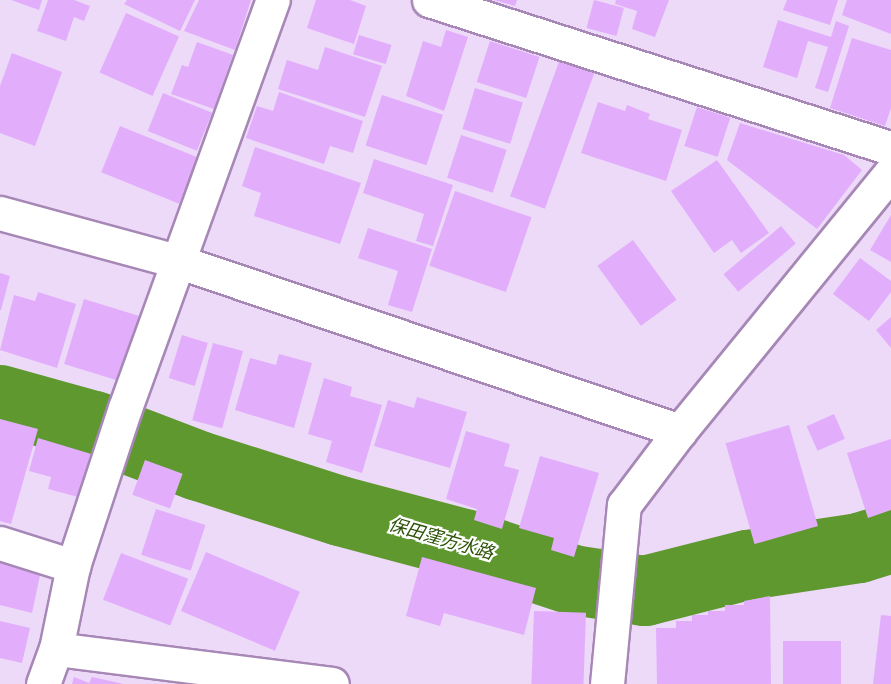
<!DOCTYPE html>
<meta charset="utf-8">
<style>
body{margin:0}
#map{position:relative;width:891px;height:684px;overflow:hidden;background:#edd9f8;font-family:Karla,"Noto Sans JP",sans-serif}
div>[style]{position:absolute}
.river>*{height:70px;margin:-35px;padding:0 35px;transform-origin:35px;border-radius:35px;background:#5e982f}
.building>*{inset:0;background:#e2aefc;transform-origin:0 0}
.roads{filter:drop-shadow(2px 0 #a687b6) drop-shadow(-2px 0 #a687b6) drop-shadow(0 2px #a687b6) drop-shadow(0 -2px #a687b6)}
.street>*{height:33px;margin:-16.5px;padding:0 16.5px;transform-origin:16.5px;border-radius:16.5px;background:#fff}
span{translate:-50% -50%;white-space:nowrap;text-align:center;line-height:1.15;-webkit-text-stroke:4.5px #fff;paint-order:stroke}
.water-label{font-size:18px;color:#2b5106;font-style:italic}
</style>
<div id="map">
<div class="river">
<i style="left:0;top:400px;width:98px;rotate:15.5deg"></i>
<i style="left:94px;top:426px;width:112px;rotate:20.9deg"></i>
<i style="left:199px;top:466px;width:148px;rotate:17.7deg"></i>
<i style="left:340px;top:511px;width:132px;rotate:14.9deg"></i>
<i style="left:468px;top:545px;width:111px;rotate:18.4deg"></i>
<i style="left:573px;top:580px;width:73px;rotate:8.7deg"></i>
<i style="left:645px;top:591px;width:105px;rotate:-14.3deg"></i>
<i style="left:747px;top:565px;width:113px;rotate:-8.6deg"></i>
<i style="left:859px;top:548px;width:34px;rotate:-17deg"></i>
</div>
<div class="building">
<i style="clip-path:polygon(11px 0,42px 0,39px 10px)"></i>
<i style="clip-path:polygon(48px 0,74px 0,90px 6px,84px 21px,74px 17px,66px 41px,37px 31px)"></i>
<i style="clip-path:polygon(127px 0,195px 0,180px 31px,124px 4px)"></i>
<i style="clip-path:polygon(199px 0,251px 0,235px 50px,184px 31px)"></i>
<i style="clip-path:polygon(316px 0,350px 0,366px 6px,354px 44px,307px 28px)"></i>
<i style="clip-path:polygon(494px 0,517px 0,515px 6px)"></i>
<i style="left:594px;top:0;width:31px;height:29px;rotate:15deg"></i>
<i style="clip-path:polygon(616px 0,669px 0,655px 37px,632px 29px,637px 11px,615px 4px)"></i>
<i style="clip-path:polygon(787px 0,838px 0,830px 25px,783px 10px)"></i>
<i style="clip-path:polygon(847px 0,891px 0,891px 34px,842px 15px)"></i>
<i style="left:126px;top:13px;width:58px;height:65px;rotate:24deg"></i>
<i style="clip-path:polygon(778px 20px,831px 37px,836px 21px,849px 26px,828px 92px,815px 88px,828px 47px,808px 41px,797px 78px,763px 67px)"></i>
<i style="clip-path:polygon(446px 30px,468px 37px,444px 111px,406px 96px,423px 41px,441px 47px)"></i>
<i style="left:359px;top:35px;width:34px;height:20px;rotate:17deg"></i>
<i style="clip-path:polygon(852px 38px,891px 50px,891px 108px,885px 126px,830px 108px)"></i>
<i style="left:490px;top:41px;width:52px;height:43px;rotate:18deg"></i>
<i style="clip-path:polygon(197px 42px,233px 55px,214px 109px,171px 94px,182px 65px,188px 67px)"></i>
<i style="clip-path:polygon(325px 47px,382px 66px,365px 117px,278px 89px,287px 60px,318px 70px)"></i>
<i style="clip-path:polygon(12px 53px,62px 72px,35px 146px,0 133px,0 86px)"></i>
<i style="left:560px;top:59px;width:37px;height:146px;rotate:20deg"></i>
<i style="left:475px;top:88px;width:50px;height:43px;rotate:17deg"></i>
<i style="clip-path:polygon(279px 92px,363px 121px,353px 153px,330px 146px,324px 164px,246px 138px,257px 106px,273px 111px)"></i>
<i style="left:163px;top:93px;width:53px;height:41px;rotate:22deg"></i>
<i style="left:382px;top:95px;width:64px;height:53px;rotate:18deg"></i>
<i style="clip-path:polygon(598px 102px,625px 111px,627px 105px,650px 114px,648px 119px,682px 130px,666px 181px,581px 153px)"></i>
<i style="left:697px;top:107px;width:35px;height:41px;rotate:18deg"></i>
<i style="clip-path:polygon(740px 123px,844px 155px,862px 170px,817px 229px,727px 160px)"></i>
<i style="left:120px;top:126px;width:84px;height:50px;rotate:22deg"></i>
<i style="left:461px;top:135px;width:48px;height:45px;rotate:18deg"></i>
<i style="clip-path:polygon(255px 147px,361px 183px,340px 244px,254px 216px,261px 193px,242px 186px)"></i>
<i style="clip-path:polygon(374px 159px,453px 185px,433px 246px,416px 241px,424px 214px,363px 193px)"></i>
<i style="clip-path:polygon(717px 160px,769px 233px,741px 253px,732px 240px,714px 253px,671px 191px)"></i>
<i style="left:455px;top:191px;width:81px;height:79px;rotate:19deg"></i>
<i style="clip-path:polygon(891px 215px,891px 262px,870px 250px)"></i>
<i style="left:781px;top:226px;width:23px;height:75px;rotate:50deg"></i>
<i style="clip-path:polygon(368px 228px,432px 249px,412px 312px,388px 305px,398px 271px,358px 258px)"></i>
<i style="left:633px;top:240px;width:74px;height:44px;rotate:54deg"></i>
<i style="clip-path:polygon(860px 258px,891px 281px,891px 292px,869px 321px,833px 294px)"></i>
<i style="clip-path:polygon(0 273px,10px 276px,1px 310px,0 310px)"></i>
<i style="clip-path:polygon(38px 292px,76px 304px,57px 368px,0 350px,14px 295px,35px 301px)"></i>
<i style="left:84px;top:299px;width:62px;height:68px;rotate:17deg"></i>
<i style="clip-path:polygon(891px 317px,891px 348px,876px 330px)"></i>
<i style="left:182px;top:335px;width:27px;height:45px;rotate:17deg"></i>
<i style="left:213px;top:343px;width:31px;height:80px;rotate:15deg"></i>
<i style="clip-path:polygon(279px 354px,312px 363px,294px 428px,235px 410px,250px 358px,276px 365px)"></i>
<i style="clip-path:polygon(324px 378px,352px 387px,350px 396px,382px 405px,362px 473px,326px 462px,332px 441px,308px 434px)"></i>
<i style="clip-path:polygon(417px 397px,467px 412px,450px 468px,374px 446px,388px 400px,414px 408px)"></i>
<i style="left:834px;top:414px;width:27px;height:30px;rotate:66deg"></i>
<i style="clip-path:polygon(0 419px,38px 429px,11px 524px,0 521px)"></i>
<i style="left:789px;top:425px;width:105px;height:66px;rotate:74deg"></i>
<i style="clip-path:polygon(466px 431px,510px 444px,504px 466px,519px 470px,502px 529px,474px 520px,477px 509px,446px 499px)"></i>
<i style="clip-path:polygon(38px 438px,98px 456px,86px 499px,48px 489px,51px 477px,29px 471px)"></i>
<i style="clip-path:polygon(891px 439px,891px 510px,868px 518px,847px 453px)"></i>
<i style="clip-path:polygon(540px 456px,599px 473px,574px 557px,551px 550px,554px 538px,519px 528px)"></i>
<i style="left:145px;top:460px;width:40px;height:37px;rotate:20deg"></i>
<i style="left:156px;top:509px;width:52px;height:48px;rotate:18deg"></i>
<i style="left:206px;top:552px;width:102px;height:64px;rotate:23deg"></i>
<i style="left:121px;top:553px;width:72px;height:50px;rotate:21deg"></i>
<i style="clip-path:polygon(0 556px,42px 566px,32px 613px,0 605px)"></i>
<i style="clip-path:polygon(422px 557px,536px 588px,524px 635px,444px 613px,440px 626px,406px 616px)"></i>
<i style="clip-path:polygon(770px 596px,771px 684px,657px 684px,656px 628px,676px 628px,676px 621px,692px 621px,692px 615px,708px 615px,708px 611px,725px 611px,725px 605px,744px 605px,744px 601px)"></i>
<i style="left:534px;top:611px;width:52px;height:73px;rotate:2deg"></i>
<i style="clip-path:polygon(881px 615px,891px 616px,891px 684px,873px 684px)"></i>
<i style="clip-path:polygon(0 621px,30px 628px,22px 663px,0 658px)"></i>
<i style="left:783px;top:641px;width:58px;height:43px"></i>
<i style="clip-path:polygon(74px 677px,89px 683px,92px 677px,124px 684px,72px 684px)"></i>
</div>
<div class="roads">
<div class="street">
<i style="left:429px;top:0;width:485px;rotate:17.8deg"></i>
<i style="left:0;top:213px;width:187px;rotate:15.2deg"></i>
<i style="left:180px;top:262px;width:528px;rotate:18.68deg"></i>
<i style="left:0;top:543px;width:77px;rotate:17.5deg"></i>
<i style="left:56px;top:649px;width:278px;rotate:7.2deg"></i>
<i style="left:43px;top:684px;width:37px;rotate:-70deg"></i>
<i style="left:56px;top:649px;width:85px;rotate:-78.4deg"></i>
<i style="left:73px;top:566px;width:166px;rotate:-71.8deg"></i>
<i style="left:125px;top:408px;width:434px;rotate:-70.1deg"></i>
<i style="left:607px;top:684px;width:180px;rotate:-84.6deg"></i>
<i style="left:624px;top:505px;width:93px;rotate:-52.9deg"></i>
<i style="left:680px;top:431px;width:334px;rotate:-50.8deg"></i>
</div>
</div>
<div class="water-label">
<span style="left:441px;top:539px;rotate:16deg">保田窪方水路</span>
</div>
</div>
